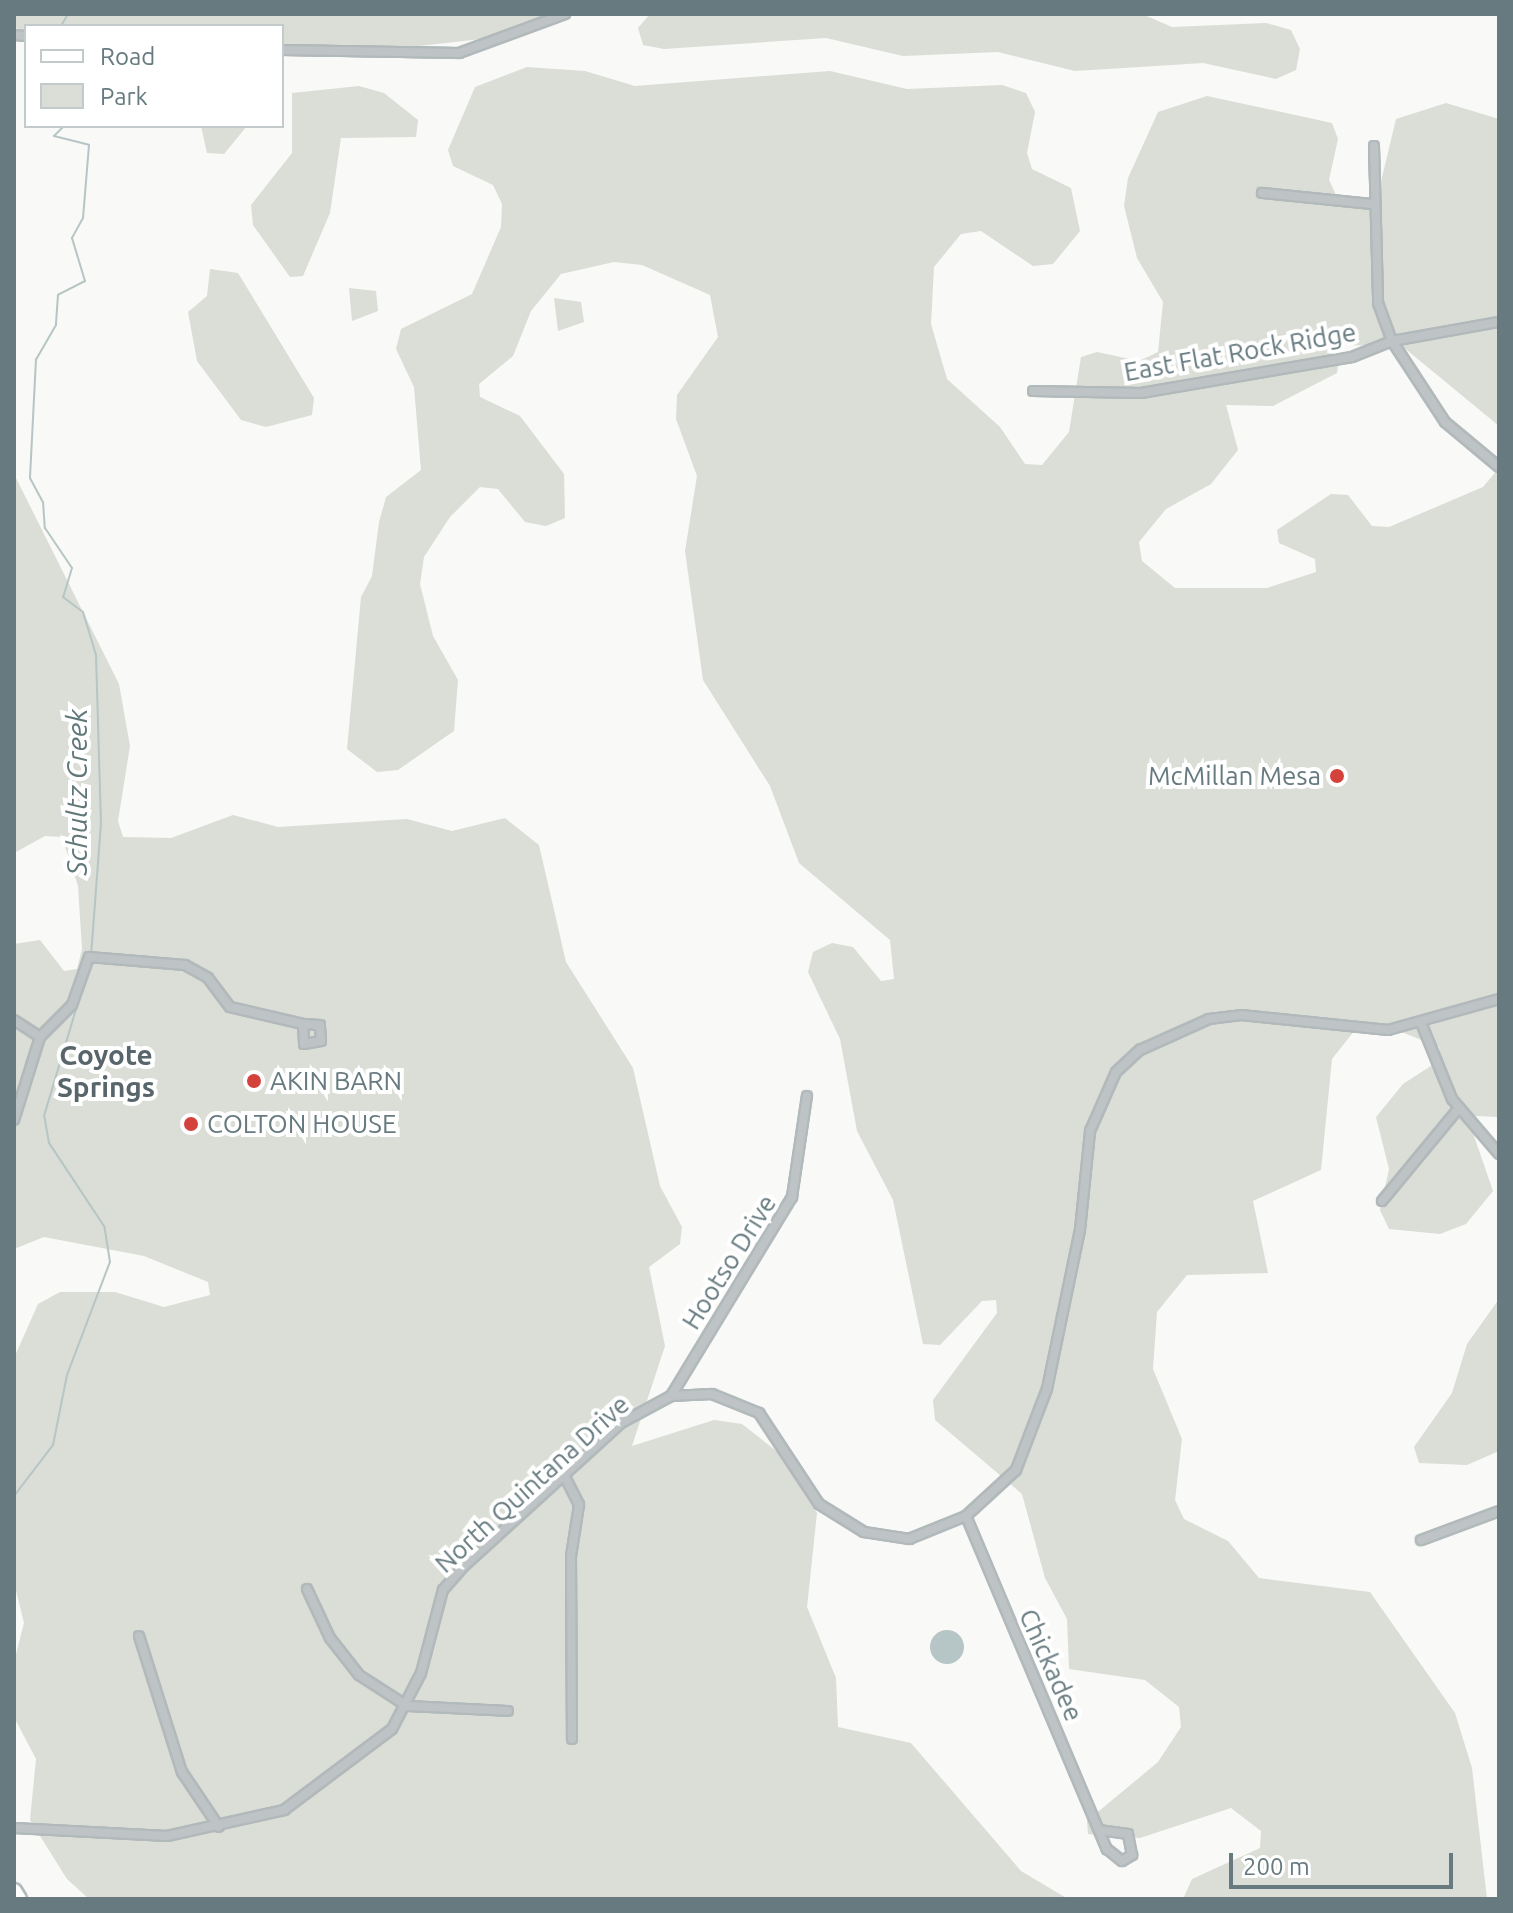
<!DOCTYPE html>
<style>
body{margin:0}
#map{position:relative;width:1513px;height:1913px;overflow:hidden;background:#f9f9f7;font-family:Ubuntu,sans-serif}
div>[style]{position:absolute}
.green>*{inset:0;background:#daded6}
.water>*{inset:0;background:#b6c5c5}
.round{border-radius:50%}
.stream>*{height:2px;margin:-1px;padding:0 1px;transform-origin:1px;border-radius:1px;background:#b6c5c5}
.roads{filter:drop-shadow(2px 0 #b2b9bb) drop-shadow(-2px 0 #b2b9bb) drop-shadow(0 2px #b2b9bb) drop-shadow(0 -2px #b2b9bb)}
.street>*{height:8px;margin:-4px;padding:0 4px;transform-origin:4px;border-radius:4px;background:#bec4c6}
.primary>*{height:14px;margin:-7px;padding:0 7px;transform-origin:7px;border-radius:7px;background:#fff}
.dots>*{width:22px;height:22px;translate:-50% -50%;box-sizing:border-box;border:4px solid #fff;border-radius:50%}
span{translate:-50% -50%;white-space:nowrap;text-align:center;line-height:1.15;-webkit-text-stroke:8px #fff;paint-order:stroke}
.street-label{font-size:26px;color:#667a7f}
.poi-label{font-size:26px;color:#667a7f}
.right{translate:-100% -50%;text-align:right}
.left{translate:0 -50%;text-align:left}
.water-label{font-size:28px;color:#617879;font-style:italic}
.neighbourhood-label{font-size:28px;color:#58666b;font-weight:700}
.frame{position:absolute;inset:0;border:16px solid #667a7f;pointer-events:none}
.legend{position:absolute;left:24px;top:24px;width:260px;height:104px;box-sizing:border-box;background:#fff;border:2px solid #c2cacc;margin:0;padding:10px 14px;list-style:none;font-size:24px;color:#667a7f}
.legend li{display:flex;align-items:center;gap:16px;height:40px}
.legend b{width:40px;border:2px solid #c2cacc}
.scale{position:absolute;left:1229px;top:1853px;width:224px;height:36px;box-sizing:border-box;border:4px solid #667a7f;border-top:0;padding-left:10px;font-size:24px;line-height:28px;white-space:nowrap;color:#667a7f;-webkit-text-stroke:6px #fff;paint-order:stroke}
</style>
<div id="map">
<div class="green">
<i style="clip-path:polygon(14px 14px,555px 14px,490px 38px,322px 57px,282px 54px,282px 26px,26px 30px,14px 28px)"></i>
<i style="clip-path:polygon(650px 14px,1142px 14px,1172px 27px,1266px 23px,1291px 30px,1300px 49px,1296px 70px,1276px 79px,1203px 63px,1075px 71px,998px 52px,903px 56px,826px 38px,664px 49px,643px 45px,638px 28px)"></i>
<i style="clip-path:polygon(527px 67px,585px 71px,635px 86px,830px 71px,907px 89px,1002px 85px,1026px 93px,1035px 112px,1027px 153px,1032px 169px,1071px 188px,1080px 231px,1053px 264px,1033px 266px,981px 231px,961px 234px,934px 267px,931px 324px,947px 379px,1000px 427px,1025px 464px,1042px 465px,1069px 432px,1081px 357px,1097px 352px,1139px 361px,1158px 352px,1163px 302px,1137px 258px,1124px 206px,1128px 178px,1158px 112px,1207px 96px,1332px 123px,1338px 139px,1329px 180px,1338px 199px,1359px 203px,1378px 194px,1396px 119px,1446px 103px,1499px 119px,1499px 426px,1402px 346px,1341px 345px,1337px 373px,1273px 406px,1226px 405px,1238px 450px,1211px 484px,1166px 509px,1139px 542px,1142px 561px,1175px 588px,1267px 588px,1316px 572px,1315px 559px,1279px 543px,1277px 530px,1331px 494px,1348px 495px,1372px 526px,1389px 527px,1483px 487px,1499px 468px,1499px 1117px,1475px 1116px,1473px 1133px,1493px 1191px,1466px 1224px,1440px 1234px,1389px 1229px,1380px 1210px,1389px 1169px,1376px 1117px,1403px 1084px,1440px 1060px,1439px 1047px,1379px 1023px,1359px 1025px,1332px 1059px,1321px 1170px,1253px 1201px,1268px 1273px,1187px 1275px,1157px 1312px,1153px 1369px,1182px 1439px,1175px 1500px,1184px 1519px,1228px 1541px,1259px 1578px,1370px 1592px,1455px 1713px,1472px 1768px,1487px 1899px,1183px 1899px,1192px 1879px,1260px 1848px,1261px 1831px,1231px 1808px,1140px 1838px,1088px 1834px,1087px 1821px,1158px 1762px,1181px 1727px,1179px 1707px,1145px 1680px,1069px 1669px,1067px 1619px,1045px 1578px,1022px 1494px,935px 1420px,933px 1400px,997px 1313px,996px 1300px,982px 1301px,940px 1345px,923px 1344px,893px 1200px,857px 1131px,840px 1039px,808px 972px,813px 952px,832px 943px,853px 947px,881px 981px,894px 979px,890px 940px,799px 863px,770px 786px,703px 680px,685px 551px,697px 476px,676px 419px,677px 395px,718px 337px,710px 295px,642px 265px,614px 262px,561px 274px,531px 311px,513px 356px,479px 384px,480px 397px,520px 416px,564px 474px,565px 518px,546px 526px,525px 522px,498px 489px,480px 487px,450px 517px,424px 557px,420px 584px,433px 636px,458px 680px,454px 731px,398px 770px,377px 772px,347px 749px,361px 597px,372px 576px,379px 522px,386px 497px,421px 470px,414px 387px,396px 349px,401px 329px,472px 294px,501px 227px,502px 204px,493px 185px,453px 166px,448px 150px,475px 87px)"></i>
<i style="clip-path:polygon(359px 86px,384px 93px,418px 120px,416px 137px,341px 138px,330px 213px,303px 276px,290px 277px,253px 225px,251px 205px,292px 153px,292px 93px)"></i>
<i style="clip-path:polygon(201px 126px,247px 126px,224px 154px,207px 153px)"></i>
<i style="clip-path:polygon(210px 269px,238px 273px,314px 398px,312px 415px,266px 427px,241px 420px,197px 361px,188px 312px,207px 296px)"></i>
<i style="clip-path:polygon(349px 288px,376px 291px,378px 311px,352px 321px)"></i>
<i style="clip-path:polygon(554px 298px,581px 302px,584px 322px,558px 331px)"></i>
<i style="clip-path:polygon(14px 474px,119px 684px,130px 746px,118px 821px,123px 837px,171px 838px,233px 815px,278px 827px,407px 819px,452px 831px,505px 818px,539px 845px,566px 962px,633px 1068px,660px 1186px,682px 1227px,680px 1244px,649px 1267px,665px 1346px,632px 1446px,714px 1420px,742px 1424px,779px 1453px,817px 1513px,807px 1607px,836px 1678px,838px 1727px,911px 1743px,1021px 1871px,1068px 1899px,89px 1899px,67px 1879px,30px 1820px,36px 1759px,14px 1717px,14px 1662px,24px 1623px,14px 1583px,14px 1358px,38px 1304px,60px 1292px,115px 1292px,164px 1307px,210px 1295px,208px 1282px,144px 1256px,44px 1237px,14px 1249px,14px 944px,40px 940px,64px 971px,77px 969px,82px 949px,78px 886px,62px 837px,45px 836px,14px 853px)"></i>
<i style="clip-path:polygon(1499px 1299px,1499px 1451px,1467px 1465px,1419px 1463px,1414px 1447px,1452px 1393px,1467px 1344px)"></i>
</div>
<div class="water">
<i class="round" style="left:930px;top:1630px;width:34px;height:34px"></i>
</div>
<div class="stream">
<i style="left:61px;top:26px;width:14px;rotate:-60deg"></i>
<i style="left:64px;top:126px;width:14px;rotate:135deg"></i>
<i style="left:54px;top:136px;width:36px;rotate:14deg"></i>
<i style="left:89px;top:145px;width:73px;rotate:94.7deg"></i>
<i style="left:83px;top:218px;width:23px;rotate:119deg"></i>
<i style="left:72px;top:238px;width:45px;rotate:73.2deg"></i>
<i style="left:85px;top:281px;width:30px;rotate:153deg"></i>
<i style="left:58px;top:295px;width:30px;rotate:94deg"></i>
<i style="left:56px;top:325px;width:39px;rotate:120deg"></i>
<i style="left:36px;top:359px;width:119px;rotate:92.9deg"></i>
<i style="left:30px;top:478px;width:27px;rotate:62deg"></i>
<i style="left:43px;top:502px;width:26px;rotate:86deg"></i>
<i style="left:45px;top:528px;width:48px;rotate:56deg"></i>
<i style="left:72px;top:568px;width:30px;rotate:107deg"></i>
<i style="left:63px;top:597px;width:25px;rotate:37deg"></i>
<i style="left:83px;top:612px;width:45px;rotate:73.2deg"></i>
<i style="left:96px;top:655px;width:168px;rotate:88.3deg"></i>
<i style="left:101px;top:823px;width:133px;rotate:94.3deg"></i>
<i style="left:14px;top:1496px;width:64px;rotate:-52.6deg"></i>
<i style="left:53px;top:1445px;width:71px;rotate:-78.7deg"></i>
<i style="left:67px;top:1375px;width:121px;rotate:-69.2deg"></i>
<i style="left:110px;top:1262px;width:36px;rotate:-99deg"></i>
<i style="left:104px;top:1226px;width:100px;rotate:-123.5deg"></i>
<i style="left:49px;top:1143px;width:27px;rotate:-100deg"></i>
<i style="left:44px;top:1116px;width:128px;rotate:-73.3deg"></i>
</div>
<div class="roads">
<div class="street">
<i style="left:14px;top:35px;width:12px;rotate:5deg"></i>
<i style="left:282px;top:50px;width:177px;rotate:1deg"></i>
<i style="left:459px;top:53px;width:113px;rotate:-20.2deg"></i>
<i style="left:1374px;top:146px;width:157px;rotate:88.5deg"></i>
<i style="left:1378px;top:303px;width:40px;rotate:69.8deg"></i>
<i style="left:1392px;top:341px;width:97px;rotate:56.8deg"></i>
<i style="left:1445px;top:422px;width:70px;rotate:39.8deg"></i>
<i style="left:1262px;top:193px;width:111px;rotate:5.7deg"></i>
<i style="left:1033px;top:391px;width:108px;rotate:1.1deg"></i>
<i style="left:1141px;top:393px;width:214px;rotate:-9.7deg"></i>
<i style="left:1352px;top:357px;width:43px;rotate:-21.8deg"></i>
<i style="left:1392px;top:341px;width:109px;rotate:-10.1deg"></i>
<i style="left:14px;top:1020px;width:31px;rotate:33deg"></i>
<i style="left:1422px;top:1025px;width:80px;rotate:67.9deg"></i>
<i style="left:1452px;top:1099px;width:72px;rotate:49.5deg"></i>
<i style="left:14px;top:1120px;width:87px;rotate:-72.6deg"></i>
<i style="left:40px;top:1037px;width:45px;rotate:-45deg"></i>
<i style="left:72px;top:1005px;width:51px;rotate:-70.5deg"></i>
<i style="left:89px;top:957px;width:96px;rotate:4.8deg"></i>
<i style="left:185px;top:965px;width:26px;rotate:29deg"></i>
<i style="left:208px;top:978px;width:36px;rotate:53deg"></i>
<i style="left:230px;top:1007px;width:75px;rotate:13.1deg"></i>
<i style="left:303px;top:1024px;width:20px;rotate:87deg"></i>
<i style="left:304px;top:1044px;width:17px;rotate:-10deg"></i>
<i style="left:321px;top:1041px;width:16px;rotate:-94deg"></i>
<i style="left:320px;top:1025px;width:17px;rotate:-177deg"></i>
<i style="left:1382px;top:1201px;width:121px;rotate:-50.4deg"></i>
<i style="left:671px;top:1396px;width:233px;rotate:-58.7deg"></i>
<i style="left:792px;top:1197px;width:102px;rotate:-81.6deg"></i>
<i style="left:565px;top:1477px;width:31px;rotate:63deg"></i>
<i style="left:579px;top:1505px;width:52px;rotate:98.9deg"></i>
<i style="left:571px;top:1556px;width:183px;rotate:89.7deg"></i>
<i style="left:966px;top:1516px;width:362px;rotate:67.1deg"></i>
<i style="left:1107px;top:1849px;width:19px;rotate:39deg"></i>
<i style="left:1122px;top:1861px;width:12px;rotate:-31deg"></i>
<i style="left:1132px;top:1855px;width:21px;rotate:-101deg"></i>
<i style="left:1128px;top:1834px;width:28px;rotate:-172deg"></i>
<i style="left:1421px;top:1540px;width:83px;rotate:-20.4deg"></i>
<i style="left:307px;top:1589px;width:54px;rotate:64.9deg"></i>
<i style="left:330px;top:1638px;width:47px;rotate:51.9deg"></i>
<i style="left:359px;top:1675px;width:57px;rotate:32.9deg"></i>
<i style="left:407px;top:1706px;width:101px;rotate:2.8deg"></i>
<i style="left:139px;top:1636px;width:143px;rotate:72.5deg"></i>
<i style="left:182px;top:1772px;width:66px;rotate:56.1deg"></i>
<i style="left:14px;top:1828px;width:153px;rotate:3deg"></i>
<i style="left:167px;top:1836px;width:120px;rotate:-12.5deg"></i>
<i style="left:284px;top:1810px;width:135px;rotate:-36.9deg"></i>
<i style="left:392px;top:1729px;width:63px;rotate:-62.6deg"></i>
<i style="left:421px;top:1673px;width:86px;rotate:-75.2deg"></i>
<i style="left:443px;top:1590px;width:33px;rotate:-49deg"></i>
<i style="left:465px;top:1565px;width:211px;rotate:-42.3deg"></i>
<i style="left:621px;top:1423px;width:57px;rotate:-28.4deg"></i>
<i style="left:671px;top:1396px;width:41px;rotate:-2.8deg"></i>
<i style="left:712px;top:1394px;width:51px;rotate:22deg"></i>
<i style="left:759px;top:1413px;width:109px;rotate:56.6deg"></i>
<i style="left:819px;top:1504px;width:53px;rotate:31.9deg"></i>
<i style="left:864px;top:1532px;width:46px;rotate:8.8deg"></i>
<i style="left:909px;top:1539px;width:61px;rotate:-22deg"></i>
<i style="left:966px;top:1516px;width:68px;rotate:-42.6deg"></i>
<i style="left:1016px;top:1470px;width:87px;rotate:-69.1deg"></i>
<i style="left:1047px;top:1389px;width:162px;rotate:-78.3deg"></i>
<i style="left:1080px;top:1230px;width:100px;rotate:-84.2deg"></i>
<i style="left:1090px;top:1131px;width:64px;rotate:-66.2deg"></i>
<i style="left:1116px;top:1072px;width:33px;rotate:-43deg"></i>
<i style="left:1140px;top:1050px;width:76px;rotate:-24.2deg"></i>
<i style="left:1209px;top:1019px;width:32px;rotate:-7deg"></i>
<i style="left:1241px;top:1015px;width:148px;rotate:5.8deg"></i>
<i style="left:1388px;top:1030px;width:115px;rotate:-15.6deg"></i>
</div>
<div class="primary">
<i style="left:14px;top:1891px;width:9px;rotate:58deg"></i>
</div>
</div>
<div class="dots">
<i style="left:1337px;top:776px;background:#d4423c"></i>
<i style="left:254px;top:1081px;background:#d4423c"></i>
<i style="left:191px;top:1124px;background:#d4423c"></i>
</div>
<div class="street-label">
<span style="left:1240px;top:352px;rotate:-10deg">East Flat Rock Ridge</span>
<span style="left:729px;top:1262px;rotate:-58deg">Hootso Drive</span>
<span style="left:532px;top:1484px;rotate:-42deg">North Quintana Drive</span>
<span style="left:1051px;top:1665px;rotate:66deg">Chickadee</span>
</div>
<div class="poi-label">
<span class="right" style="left:1321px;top:776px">McMillan Mesa</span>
<span class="left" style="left:270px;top:1081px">AKIN BARN</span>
<span class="left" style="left:207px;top:1124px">COLTON HOUSE</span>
</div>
<div class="water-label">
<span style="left:77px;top:792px;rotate:-90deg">Schultz Creek</span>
</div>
<div class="neighbourhood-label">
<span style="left:106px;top:1071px">Coyote<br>Springs</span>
</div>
<div class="frame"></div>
<ul class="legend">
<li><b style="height:10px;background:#fff"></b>Road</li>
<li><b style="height:22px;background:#daded6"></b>Park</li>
</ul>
<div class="scale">200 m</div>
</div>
